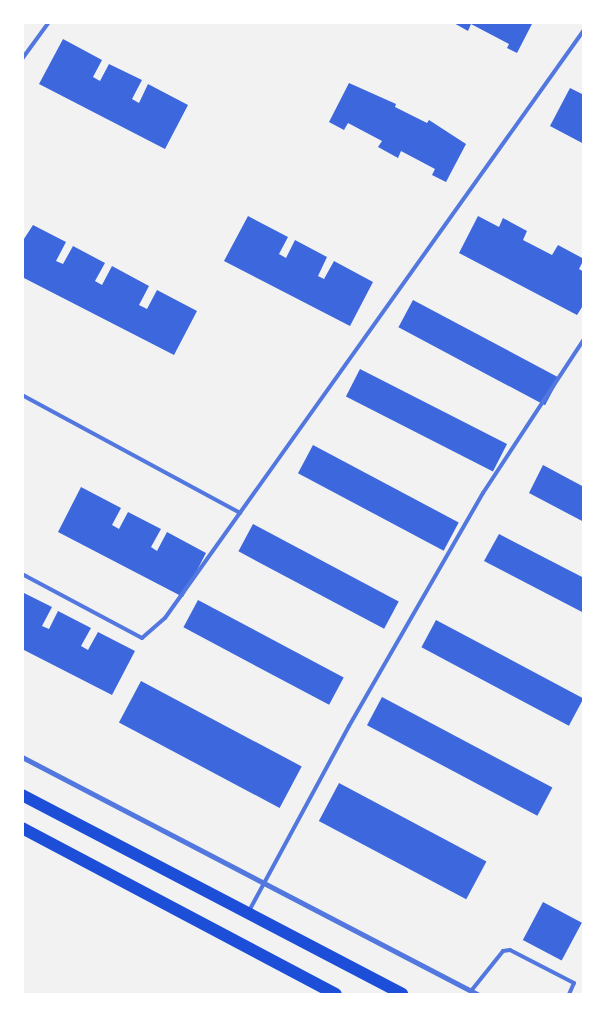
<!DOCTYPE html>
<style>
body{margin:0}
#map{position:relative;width:606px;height:1017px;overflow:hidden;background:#f2f2f2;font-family:"Alegreya Sans",sans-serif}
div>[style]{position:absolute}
.building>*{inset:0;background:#3d67dc;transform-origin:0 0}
.service>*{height:4px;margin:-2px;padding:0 2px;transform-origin:2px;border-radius:2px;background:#5277de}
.minor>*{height:5px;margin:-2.5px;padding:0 2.5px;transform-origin:2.5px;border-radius:2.5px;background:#5277de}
.primary>*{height:12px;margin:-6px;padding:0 6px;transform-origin:6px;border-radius:6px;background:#1d4ed8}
span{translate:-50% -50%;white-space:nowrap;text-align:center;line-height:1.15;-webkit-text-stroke:5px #fff;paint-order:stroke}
.frame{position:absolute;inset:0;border:24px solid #fff;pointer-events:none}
</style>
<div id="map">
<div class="building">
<i style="clip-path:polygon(452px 22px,533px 22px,517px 53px,507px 48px,509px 44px,471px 24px,468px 31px)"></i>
<i style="clip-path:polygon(63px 39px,102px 60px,93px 77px,100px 81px,109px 64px,142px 80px,132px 99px,139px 103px,148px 84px,188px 105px,165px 149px,39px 84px)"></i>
<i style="clip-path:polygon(349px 83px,396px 104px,395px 107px,427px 123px,429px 120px,466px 144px,446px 182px,432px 175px,435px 169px,401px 151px,398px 158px,378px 147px,382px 141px,348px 123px,344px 130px,329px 122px)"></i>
<i style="clip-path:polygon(570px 88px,584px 95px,584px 144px,550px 126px)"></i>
<i style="clip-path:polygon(248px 216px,288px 237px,279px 254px,286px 258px,295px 240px,327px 257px,318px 276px,324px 279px,334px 261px,373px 282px,350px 326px,224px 261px)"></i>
<i style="clip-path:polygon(478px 216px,499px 227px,503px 218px,527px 231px,523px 240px,552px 255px,558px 245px,584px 259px,579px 269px,584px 272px,584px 304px,577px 315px,459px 253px)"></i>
<i style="clip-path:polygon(33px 225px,66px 242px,56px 261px,63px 264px,73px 246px,105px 263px,95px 281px,102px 285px,112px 266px,149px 286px,139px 305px,147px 309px,157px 290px,197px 311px,174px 355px,22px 277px,22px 242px)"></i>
<i style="left:413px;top:300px;width:166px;height:31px;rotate:28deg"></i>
<i style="left:360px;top:369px;width:165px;height:31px;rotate:27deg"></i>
<i style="left:313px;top:445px;width:165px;height:32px;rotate:28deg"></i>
<i style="clip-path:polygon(543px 465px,584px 487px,584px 522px,529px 493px)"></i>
<i style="clip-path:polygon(81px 487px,121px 508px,112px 525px,119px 529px,128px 512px,161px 529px,151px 547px,157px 551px,167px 532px,206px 553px,183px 597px,58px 532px)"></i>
<i style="left:253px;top:524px;width:165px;height:31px;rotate:28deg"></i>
<i style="clip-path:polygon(499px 534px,584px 578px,584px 613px,484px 561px)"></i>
<i style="clip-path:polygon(22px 592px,52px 607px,42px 626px,49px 629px,58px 611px,91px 628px,81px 646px,88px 650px,98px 632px,135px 651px,112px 695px,22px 649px)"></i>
<i style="left:198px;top:600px;width:165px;height:31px;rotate:28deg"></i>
<i style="left:436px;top:620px;width:167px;height:31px;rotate:28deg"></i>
<i style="left:141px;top:681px;width:182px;height:47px;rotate:28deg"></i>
<i style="left:382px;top:697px;width:193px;height:32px;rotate:28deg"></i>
<i style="left:339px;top:783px;width:167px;height:43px;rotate:28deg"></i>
<i style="left:543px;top:902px;width:44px;height:43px;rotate:28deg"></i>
</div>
<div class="service">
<i style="left:22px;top:59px;width:46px;rotate:-53.9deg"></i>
<i style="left:22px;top:395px;width:248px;rotate:28.4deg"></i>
<i style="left:22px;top:574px;width:136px;rotate:28.1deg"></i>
<i style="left:142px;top:638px;width:30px;rotate:-41deg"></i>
<i style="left:165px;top:618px;width:722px;rotate:-54.53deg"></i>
<i style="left:249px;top:911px;width:210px;rotate:-61.6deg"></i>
<i style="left:349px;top:726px;width:269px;rotate:-60.1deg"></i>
<i style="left:483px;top:493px;width:184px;rotate:-56.7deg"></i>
<i style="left:471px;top:991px;width:51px;rotate:-51.3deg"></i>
<i style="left:503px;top:951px;width:7px;rotate:-8deg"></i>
<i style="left:510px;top:950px;width:72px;rotate:27.3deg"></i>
<i style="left:574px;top:983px;width:12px;rotate:114deg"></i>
</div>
<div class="minor">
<i style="left:22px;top:757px;width:513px;rotate:27.51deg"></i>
</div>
<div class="primary">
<i style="left:22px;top:795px;width:429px;rotate:27.6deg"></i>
<i style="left:22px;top:828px;width:355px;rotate:27.9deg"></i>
</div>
<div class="frame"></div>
</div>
